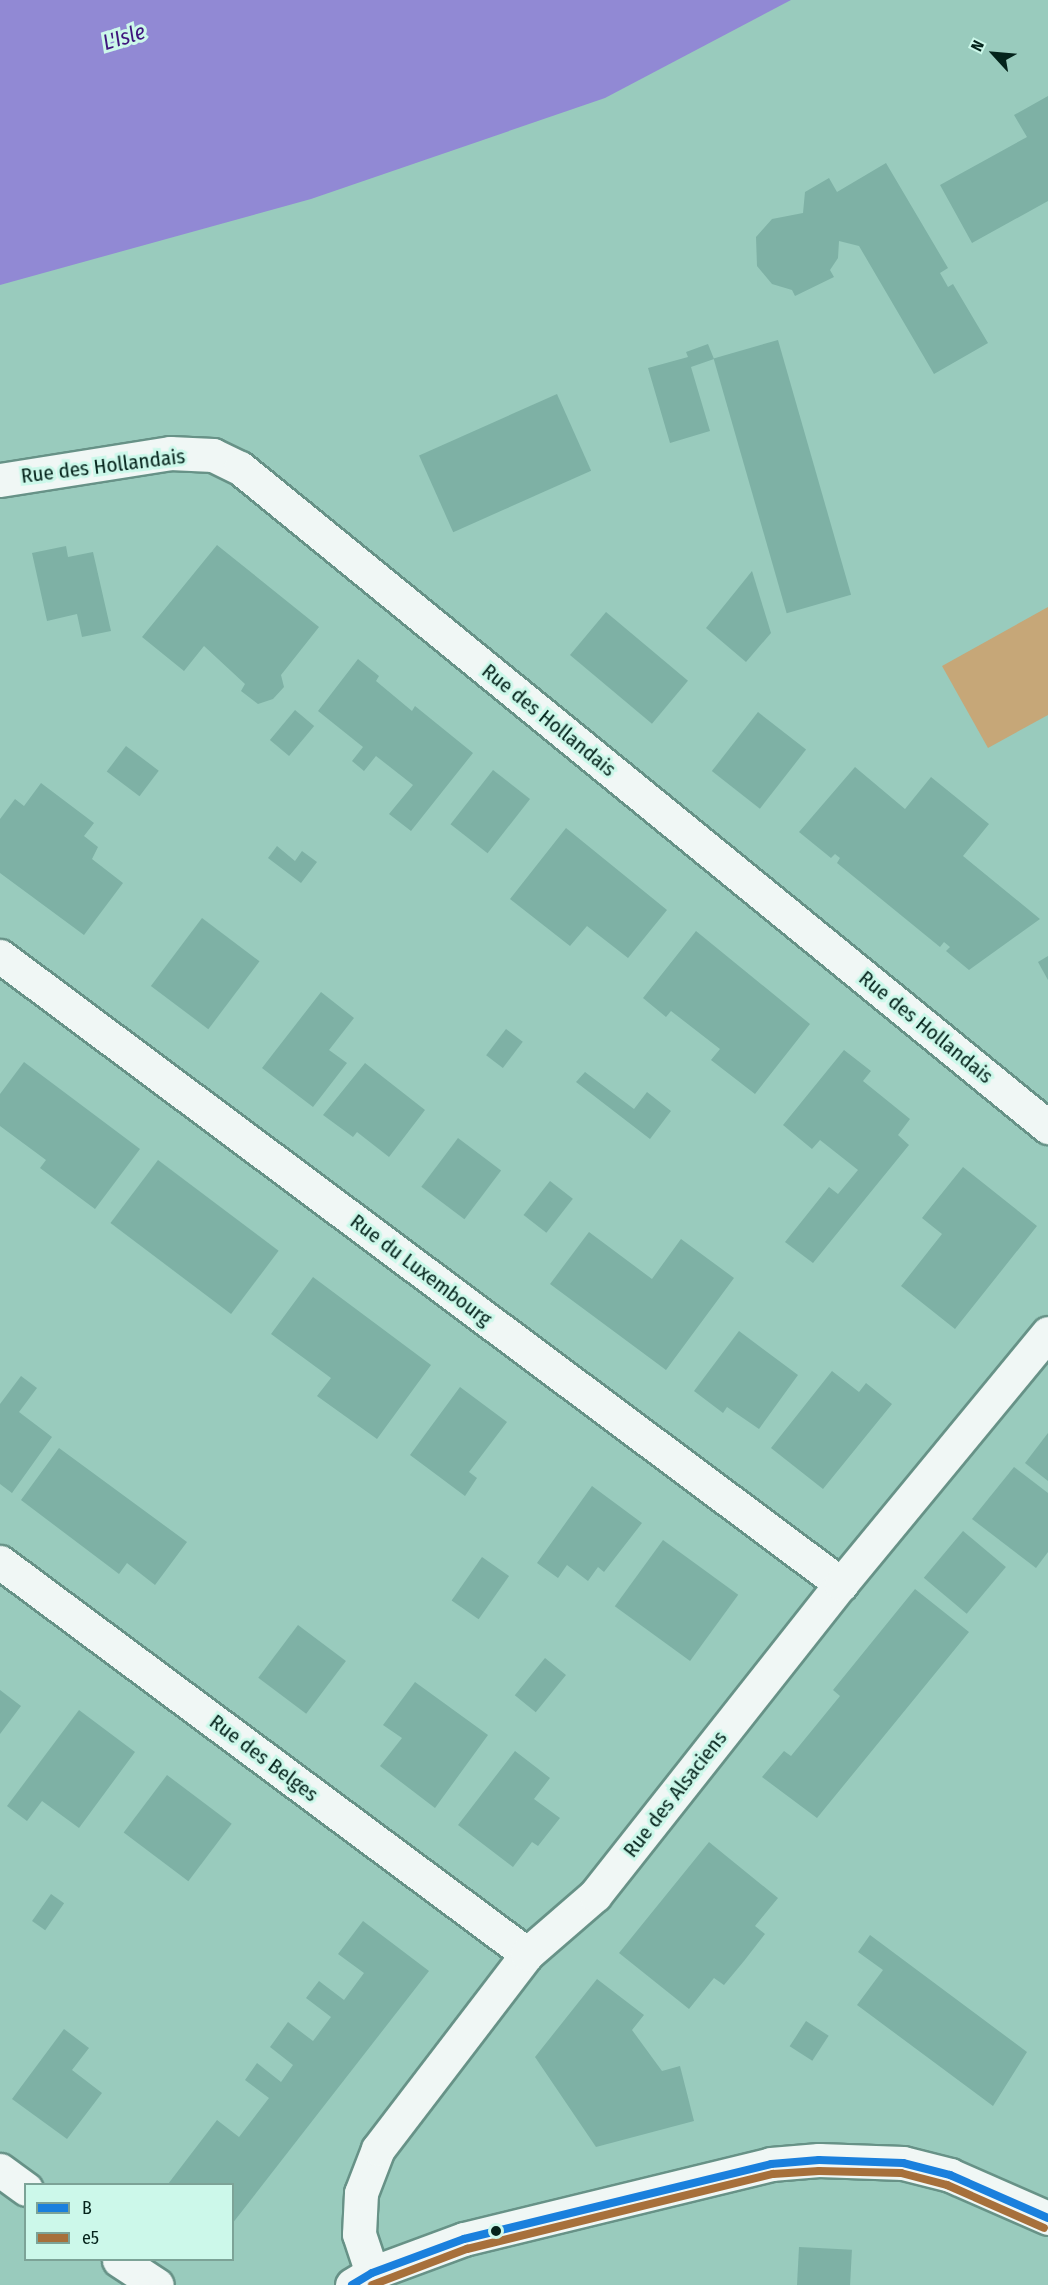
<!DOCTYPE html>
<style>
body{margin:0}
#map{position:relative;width:1048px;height:2285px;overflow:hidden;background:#99cbbd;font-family:"Fira Sans Condensed",sans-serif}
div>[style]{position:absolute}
.green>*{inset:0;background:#c6a778}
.water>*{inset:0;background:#9189d4}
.building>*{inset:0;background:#7eb1a5;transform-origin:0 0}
.roads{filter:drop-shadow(2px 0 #679287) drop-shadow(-2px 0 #679287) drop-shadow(0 2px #679287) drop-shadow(0 -2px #679287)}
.minor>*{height:33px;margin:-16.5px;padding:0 16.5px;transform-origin:16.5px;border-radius:16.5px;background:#f0f7f5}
.secondary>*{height:33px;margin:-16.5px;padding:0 16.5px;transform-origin:16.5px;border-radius:16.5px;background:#f0f7f5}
.bus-1>*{height:8px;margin:-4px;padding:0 4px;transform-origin:4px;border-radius:4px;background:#1a80dd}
.bus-2>*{height:8px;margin:-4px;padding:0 4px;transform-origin:4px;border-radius:4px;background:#a7703b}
.dots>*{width:16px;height:16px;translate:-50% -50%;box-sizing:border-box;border:3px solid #ccf8ea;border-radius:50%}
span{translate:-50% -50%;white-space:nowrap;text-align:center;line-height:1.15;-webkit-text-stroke:6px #ccf8ea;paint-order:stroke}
.street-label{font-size:21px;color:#04231b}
.water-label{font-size:22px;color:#3f157c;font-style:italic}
.legend{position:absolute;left:24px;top:2183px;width:210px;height:78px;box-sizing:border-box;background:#ccf8ea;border:2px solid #7ca397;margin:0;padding:8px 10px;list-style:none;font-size:18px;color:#04231b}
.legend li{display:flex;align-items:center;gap:12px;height:30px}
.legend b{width:30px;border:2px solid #7ca397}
.north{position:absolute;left:964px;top:24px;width:60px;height:60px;-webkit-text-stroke:4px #ccf8ea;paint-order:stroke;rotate:296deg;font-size:16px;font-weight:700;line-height:24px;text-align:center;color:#04231b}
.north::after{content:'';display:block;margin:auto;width:21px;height:27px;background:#04231b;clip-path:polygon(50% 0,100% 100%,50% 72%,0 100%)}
</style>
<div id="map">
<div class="green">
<i style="clip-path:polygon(1048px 607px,1048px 715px,988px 748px,942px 666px)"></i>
</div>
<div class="water">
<i style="clip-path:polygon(0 0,791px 0,605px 98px,311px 199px,0 285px)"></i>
</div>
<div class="building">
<i style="clip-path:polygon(1048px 96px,1048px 201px,972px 243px,940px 185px,1027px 137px,1014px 115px)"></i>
<i style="clip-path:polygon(886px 163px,948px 268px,940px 273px,948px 287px,953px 284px,988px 343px,934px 374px,859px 246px,839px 241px,838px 258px,830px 270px,834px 277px,795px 296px,792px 290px,772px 284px,757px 266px,756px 237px,772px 219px,803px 213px,805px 192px,829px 178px,837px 192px)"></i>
<i style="left:778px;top:340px;width:265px;height:67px;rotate:74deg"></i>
<i style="clip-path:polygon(708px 344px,714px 359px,691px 367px,710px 431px,670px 443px,648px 368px,688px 357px,686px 352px)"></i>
<i style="left:557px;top:394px;width:84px;height:151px;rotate:66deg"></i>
<i style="clip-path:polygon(217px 545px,319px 627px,281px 675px,284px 687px,273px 699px,258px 704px,241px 691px,245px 684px,204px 646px,184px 671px,142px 637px)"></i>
<i style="clip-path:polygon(66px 546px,68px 557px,93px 552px,111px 631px,82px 637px,77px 614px,47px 621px,32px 553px)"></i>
<i style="clip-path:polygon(752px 571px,771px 633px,746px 662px,706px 628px)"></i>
<i style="left:606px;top:612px;width:107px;height:56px;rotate:40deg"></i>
<i style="clip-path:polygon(358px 659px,379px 676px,376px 681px,412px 711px,415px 706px,473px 753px,411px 831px,389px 814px,413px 785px,376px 756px,364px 771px,352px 761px,363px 747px,318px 711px)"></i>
<i style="left:295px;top:710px;width:25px;height:39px;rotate:40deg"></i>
<i style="left:758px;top:712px;width:61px;height:75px;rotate:38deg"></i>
<i style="left:126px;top:746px;width:41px;height:32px;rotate:37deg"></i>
<i style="clip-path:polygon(855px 767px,905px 809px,931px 777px,989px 824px,963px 856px,1040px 919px,969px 970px,946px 951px,950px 947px,944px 942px,940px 947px,837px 863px,840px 858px,835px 854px,831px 858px,799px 832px)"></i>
<i style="left:493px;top:770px;width:47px;height:69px;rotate:38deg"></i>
<i style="clip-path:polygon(41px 783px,94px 823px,84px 836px,98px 847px,92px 859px,123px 883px,84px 935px,0 873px,0 819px,15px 799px,24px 806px)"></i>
<i style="clip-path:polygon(566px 828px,667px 910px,628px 958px,587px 926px,570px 946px,510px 899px)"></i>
<i style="clip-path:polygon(277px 846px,295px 861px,302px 851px,317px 862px,301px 883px,268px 858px)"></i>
<i style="left:202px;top:918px;width:72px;height:85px;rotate:37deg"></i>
<i style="clip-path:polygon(696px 931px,810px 1024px,755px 1094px,711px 1060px,720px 1049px,671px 1011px,666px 1017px,643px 998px)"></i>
<i style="clip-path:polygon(1048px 956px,1048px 980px,1038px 962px)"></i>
<i style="clip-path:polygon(321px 992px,354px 1018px,329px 1050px,347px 1063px,313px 1107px,262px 1068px)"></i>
<i style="left:506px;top:1029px;width:21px;height:33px;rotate:37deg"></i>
<i style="clip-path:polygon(844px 1050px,871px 1071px,863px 1081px,910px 1119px,898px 1135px,909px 1145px,813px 1263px,785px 1242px,829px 1187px,838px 1194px,858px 1170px,820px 1140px,812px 1149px,783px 1125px)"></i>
<i style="clip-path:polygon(24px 1062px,140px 1149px,95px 1209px,40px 1168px,46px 1160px,0 1126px,0 1094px)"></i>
<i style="clip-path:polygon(365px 1063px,425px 1110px,389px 1157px,357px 1132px,353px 1137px,323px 1115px)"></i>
<i style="clip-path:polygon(585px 1072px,634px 1109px,647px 1092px,671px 1111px,650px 1139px,576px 1082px)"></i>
<i style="left:458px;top:1138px;width:54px;height:61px;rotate:37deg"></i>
<i style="left:158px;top:1160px;width:151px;height:79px;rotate:37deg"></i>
<i style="clip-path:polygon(963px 1167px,1037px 1226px,955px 1329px,901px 1286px,942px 1234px,922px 1218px)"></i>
<i style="left:550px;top:1181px;width:29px;height:43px;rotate:38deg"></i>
<i style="clip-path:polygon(589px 1232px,652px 1279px,681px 1239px,734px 1278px,666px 1370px,550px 1284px)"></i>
<i style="clip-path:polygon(313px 1277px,431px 1365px,377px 1439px,317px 1396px,331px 1378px,271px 1334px)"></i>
<i style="clip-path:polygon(739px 1331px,798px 1375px,759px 1429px,727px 1407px,723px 1413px,694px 1391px)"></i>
<i style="clip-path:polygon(832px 1371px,859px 1392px,866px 1383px,892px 1404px,823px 1489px,771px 1448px)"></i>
<i style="clip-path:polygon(21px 1376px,37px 1388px,19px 1412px,52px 1437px,12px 1493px,0 1484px,0 1404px)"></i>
<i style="clip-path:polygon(460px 1387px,507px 1422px,469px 1472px,477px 1478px,465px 1496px,410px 1455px)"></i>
<i style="clip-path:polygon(1048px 1433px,1048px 1481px,1025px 1463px)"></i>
<i style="clip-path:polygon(59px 1448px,187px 1542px,155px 1585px,127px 1563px,119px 1574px,21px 1500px)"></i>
<i style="clip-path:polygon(1014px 1467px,1048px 1493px,1048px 1552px,1036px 1568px,972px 1519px)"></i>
<i style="clip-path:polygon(592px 1486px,642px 1523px,604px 1572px,598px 1567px,588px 1581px,567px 1565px,558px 1578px,537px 1563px)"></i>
<i style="left:963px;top:1531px;width:56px;height:61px;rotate:40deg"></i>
<i style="left:663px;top:1540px;width:93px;height:82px;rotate:36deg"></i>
<i style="left:482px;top:1557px;width:33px;height:53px;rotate:35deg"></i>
<i style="clip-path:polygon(915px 1589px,969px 1632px,817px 1818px,762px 1777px,784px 1751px,791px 1756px,840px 1696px,833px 1690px)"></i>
<i style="left:298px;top:1625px;width:60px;height:66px;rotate:37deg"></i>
<i style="left:545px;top:1658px;width:27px;height:48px;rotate:39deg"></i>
<i style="clip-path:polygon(415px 1682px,488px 1735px,435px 1808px,380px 1766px,402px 1738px,383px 1725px)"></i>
<i style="clip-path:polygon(0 1690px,21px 1706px,0 1734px)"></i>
<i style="clip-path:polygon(79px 1710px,135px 1752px,79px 1828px,42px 1801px,27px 1821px,7px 1806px)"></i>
<i style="clip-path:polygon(515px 1751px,550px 1778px,534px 1799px,560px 1818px,538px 1846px,532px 1842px,513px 1867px,458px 1825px)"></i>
<i style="left:167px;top:1775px;width:81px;height:72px;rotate:37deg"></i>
<i style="clip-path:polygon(709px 1842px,778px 1898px,755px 1926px,765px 1934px,744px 1961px,724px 1985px,714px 1978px,689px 2009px,619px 1953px)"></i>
<i style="left:51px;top:1894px;width:16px;height:33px;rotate:35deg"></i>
<i style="clip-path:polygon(363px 1921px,429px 1971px,232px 2224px,232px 2184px,168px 2184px,217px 2120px,239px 2137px,269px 2098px,245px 2080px,257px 2063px,281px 2082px,293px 2065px,270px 2047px,288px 2022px,313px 2041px,331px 2017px,306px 1998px,319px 1981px,344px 2000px,364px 1973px,338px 1954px)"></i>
<i style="clip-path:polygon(870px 1935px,1027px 2052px,993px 2106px,857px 2005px,883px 1970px,858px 1952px)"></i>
<i style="clip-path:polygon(597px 1979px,644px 2015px,632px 2030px,662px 2071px,680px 2066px,694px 2121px,596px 2147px,535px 2057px)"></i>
<i style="left:806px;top:2021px;width:27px;height:30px;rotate:33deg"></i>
<i style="clip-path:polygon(64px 2029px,89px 2048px,72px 2070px,102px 2093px,67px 2139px,12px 2099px)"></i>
<i style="left:799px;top:2247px;width:53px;height:38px;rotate:3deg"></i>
</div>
<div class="roads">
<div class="minor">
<i style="left:0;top:480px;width:172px;rotate:-9deg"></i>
<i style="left:170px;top:453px;width:43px;rotate:2.7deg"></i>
<i style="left:213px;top:455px;width:30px;rotate:26deg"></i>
<i style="left:240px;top:468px;width:1043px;rotate:39.2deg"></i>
<i style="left:0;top:956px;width:1050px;rotate:36.75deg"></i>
<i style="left:0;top:1562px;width:657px;rotate:36.64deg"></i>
<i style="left:0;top:2170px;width:32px;rotate:36deg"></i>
<i style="left:119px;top:2260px;width:45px;rotate:33.3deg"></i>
<i style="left:372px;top:2273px;width:41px;rotate:-108.4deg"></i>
<i style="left:359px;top:2234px;width:41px;rotate:-87.2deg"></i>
<i style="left:361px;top:2193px;width:47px;rotate:-68.9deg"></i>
<i style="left:378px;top:2149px;width:245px;rotate:-52.6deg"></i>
<i style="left:527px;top:1954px;width:90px;rotate:-40.9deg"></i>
<i style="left:595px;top:1895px;width:397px;rotate:-51.7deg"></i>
<i style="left:841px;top:1584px;width:325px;rotate:-50.5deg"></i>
</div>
<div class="secondary">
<i style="left:352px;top:2285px;width:23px;rotate:-31deg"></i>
<i style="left:372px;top:2273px;width:98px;rotate:-20.3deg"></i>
<i style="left:464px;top:2239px;width:316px;rotate:-13.7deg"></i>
<i style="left:771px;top:2164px;width:48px;rotate:-4.8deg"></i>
<i style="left:819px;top:2160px;width:84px;rotate:2deg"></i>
<i style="left:903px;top:2163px;width:49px;rotate:14.3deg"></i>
<i style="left:950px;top:2175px;width:107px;rotate:23.7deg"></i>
</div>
</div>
<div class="bus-1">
<i style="left:352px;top:2285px;width:23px;rotate:-31deg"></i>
<i style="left:372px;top:2273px;width:98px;rotate:-20.3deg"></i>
<i style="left:464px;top:2239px;width:316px;rotate:-13.7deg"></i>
<i style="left:771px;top:2164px;width:48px;rotate:-4.8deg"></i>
<i style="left:819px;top:2160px;width:84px;rotate:2deg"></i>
<i style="left:903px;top:2163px;width:49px;rotate:14.3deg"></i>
<i style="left:950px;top:2175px;width:107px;rotate:23.7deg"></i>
</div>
<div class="bus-2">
<i style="left:372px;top:2285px;width:102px;rotate:-20.8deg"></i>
<i style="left:467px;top:2249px;width:315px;rotate:-13.8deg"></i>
<i style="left:773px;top:2174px;width:46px;rotate:-3.7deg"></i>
<i style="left:819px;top:2171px;width:82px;rotate:1.4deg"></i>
<i style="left:901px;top:2173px;width:48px;rotate:14.6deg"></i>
<i style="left:947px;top:2185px;width:106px;rotate:23.9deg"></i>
</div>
<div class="dots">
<i style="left:496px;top:2231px;background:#04231b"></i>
</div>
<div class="street-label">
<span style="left:103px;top:466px;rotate:-7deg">Rue des Hollandais</span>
<span style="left:549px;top:720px;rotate:39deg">Rue des Hollandais</span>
<span style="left:926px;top:1027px;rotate:39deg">Rue des Hollandais</span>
<span style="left:421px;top:1270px;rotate:37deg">Rue du Luxembourg</span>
<span style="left:264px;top:1758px;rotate:37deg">Rue des Belges</span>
<span style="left:675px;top:1794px;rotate:-52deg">Rue des Alsaciens</span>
</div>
<div class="water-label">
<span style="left:124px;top:37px;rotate:-17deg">L'Isle</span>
</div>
<ul class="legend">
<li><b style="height:8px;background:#1a80dd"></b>B</li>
<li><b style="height:8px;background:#a7703b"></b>e5</li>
</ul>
<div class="north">N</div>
</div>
